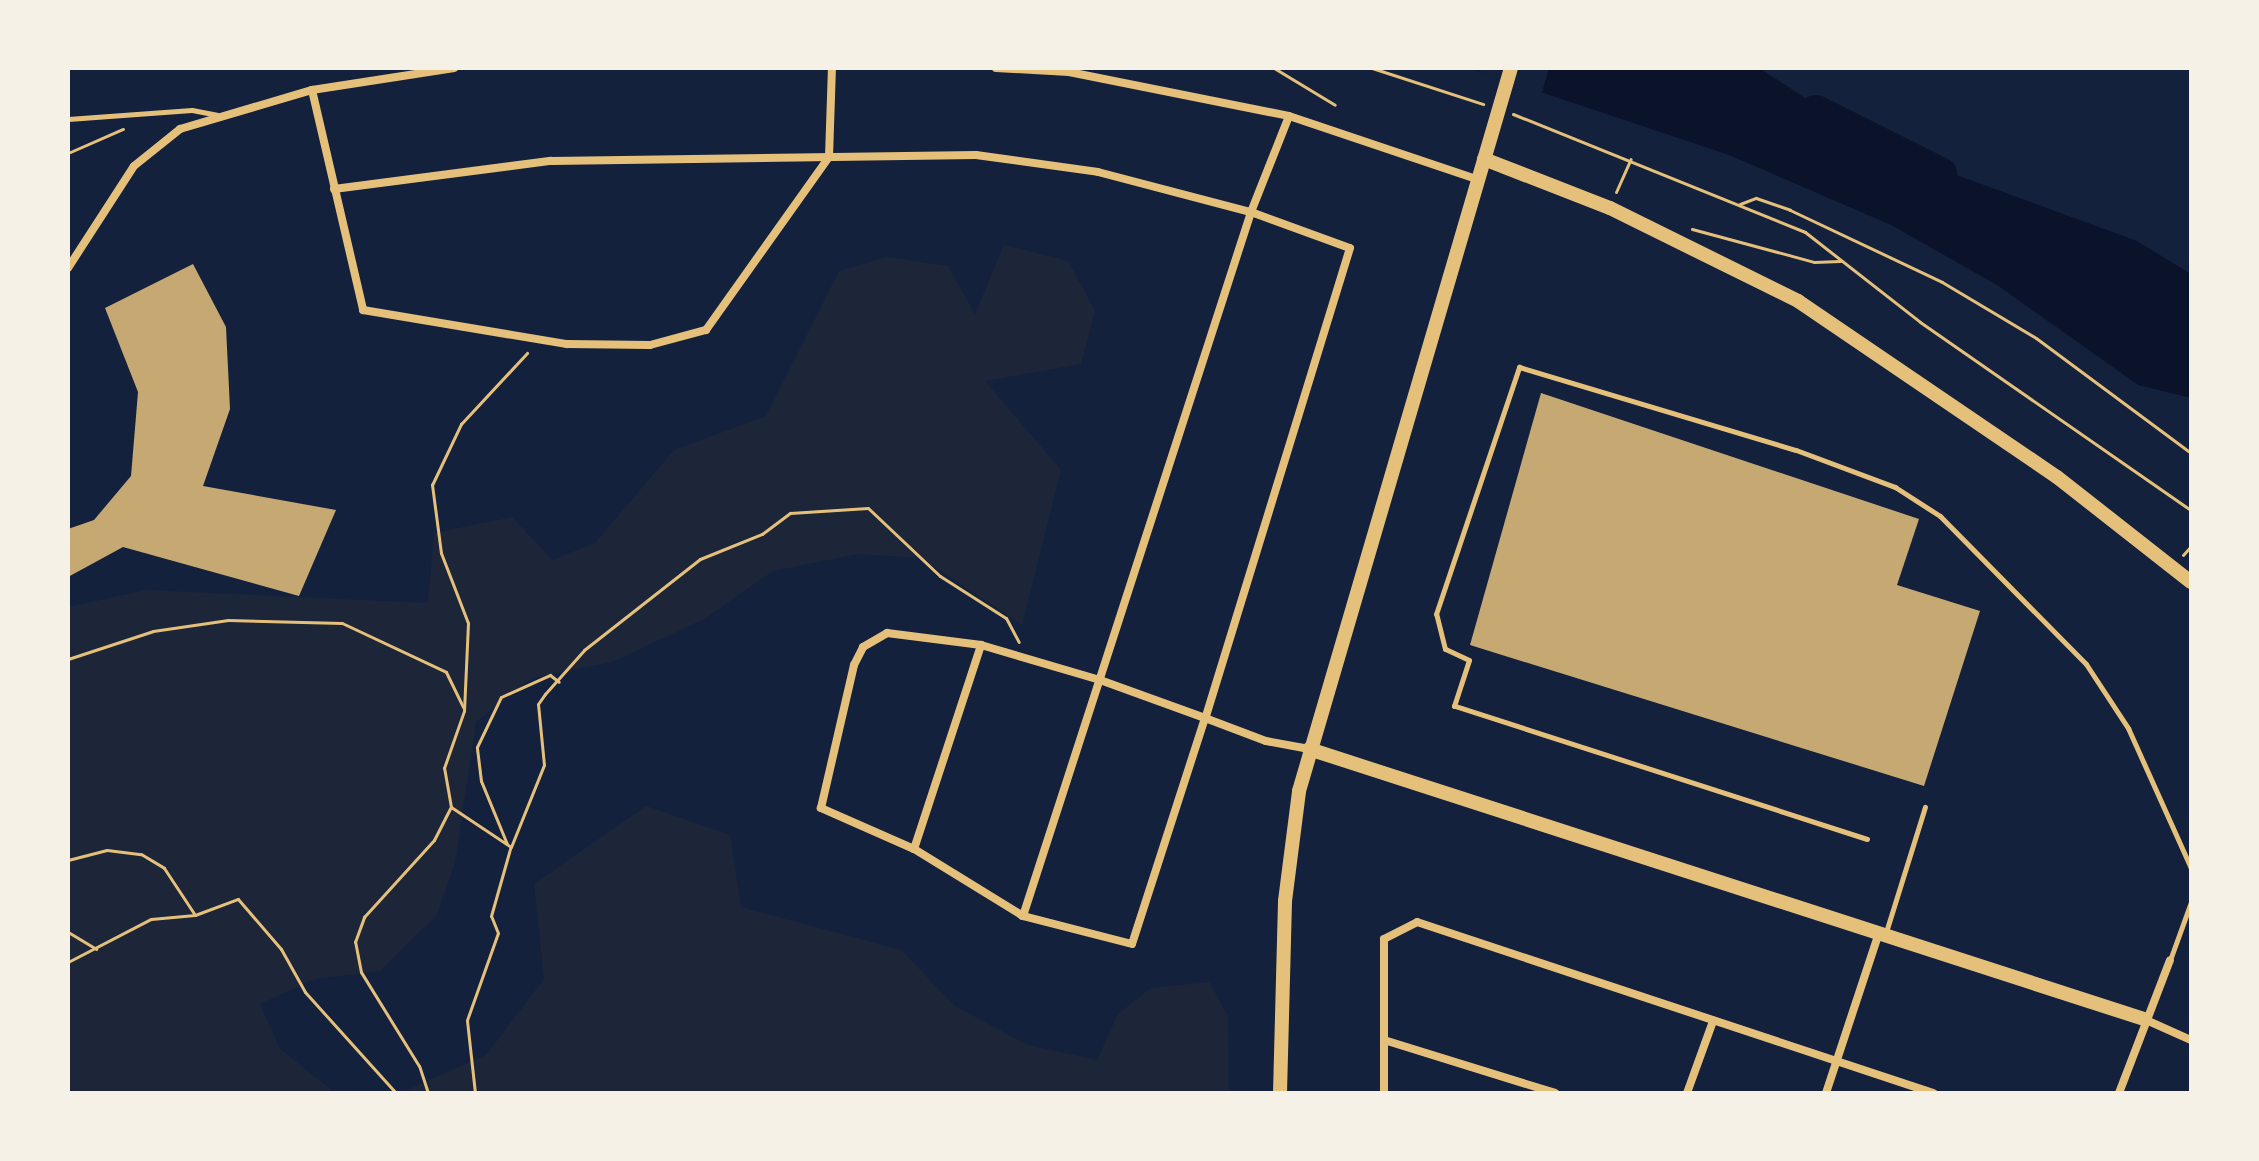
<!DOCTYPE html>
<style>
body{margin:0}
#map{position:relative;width:2259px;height:1161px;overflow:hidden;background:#14213d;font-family:Raleway,sans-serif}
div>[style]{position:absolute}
.green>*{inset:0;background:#1d2539}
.water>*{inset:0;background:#0b132b}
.pier>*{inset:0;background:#14213d}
.river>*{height:34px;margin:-17px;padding:0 17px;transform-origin:17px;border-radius:17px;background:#0b132b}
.building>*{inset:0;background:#c6a872}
.path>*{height:3px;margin:-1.5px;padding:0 1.5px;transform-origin:1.5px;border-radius:1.5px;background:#e5c07b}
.service>*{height:5px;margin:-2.5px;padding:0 2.5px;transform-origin:2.5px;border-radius:2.5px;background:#e5c07b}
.minor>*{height:8px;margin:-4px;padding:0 4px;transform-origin:4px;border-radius:4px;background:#e5c07b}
.secondary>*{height:14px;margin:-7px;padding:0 7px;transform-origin:7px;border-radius:7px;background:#e5c07b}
span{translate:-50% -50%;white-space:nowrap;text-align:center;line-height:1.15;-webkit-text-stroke:7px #f6f1e7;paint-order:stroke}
.frame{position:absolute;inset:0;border:70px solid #f6f1e7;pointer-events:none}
</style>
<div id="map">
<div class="green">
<i style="clip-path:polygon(1004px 245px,1068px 261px,1095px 311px,1081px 364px,985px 381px,1061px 470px,1022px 625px,921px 558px,858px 554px,773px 571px,704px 619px,612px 662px,532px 678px,476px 722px,455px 862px,437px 915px,380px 971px,315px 979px,260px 1004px,280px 1049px,335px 1093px,68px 1093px,68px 607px,147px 590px,428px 603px,434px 533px,512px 517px,552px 560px,595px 543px,674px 450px,766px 416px,839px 271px,887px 257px,948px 266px,975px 314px)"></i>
<i style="clip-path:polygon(646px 806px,730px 835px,741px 907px,901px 950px,955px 1006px,1028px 1045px,1097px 1060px,1118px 1014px,1151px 988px,1209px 982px,1228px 1016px,1229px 1093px,400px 1093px,486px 1055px,544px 979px,534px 884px)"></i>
</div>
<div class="water">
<i style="clip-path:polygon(1469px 68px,1759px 68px,1883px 148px,2137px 241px,2191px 274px,2191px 398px,2138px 385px,1997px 285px,1891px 225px,1729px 155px)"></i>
</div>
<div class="pier">
<i style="clip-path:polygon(1473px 68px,1549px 68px,1540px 99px)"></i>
</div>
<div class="river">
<i style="left:1816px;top:112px;width:139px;rotate:26.6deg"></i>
</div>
<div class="building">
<i style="clip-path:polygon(193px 264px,226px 327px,230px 409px,203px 486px,336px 510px,299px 596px,123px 547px,68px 577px,68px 529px,94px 520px,131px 476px,138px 392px,105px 308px)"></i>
<i style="clip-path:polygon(1541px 393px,1919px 519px,1897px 585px,1980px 611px,1924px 786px,1470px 645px)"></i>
</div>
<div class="path">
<i style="left:1274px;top:68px;width:71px;rotate:31.2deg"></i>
<i style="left:1372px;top:68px;width:117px;rotate:18deg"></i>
<i style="left:1513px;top:114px;width:315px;rotate:22deg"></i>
<i style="left:1805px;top:232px;width:146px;rotate:38deg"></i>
<i style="left:1920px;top:322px;width:330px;rotate:34.8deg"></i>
<i style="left:68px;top:153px;width:60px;rotate:-23.6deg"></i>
<i style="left:1616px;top:192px;width:36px;rotate:-66deg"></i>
<i style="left:1740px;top:204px;width:17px;rotate:-21deg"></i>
<i style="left:1756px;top:198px;width:36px;rotate:19deg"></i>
<i style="left:1790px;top:210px;width:168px;rotate:25.3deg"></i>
<i style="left:1942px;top:282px;width:109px;rotate:30.8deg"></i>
<i style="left:2036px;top:338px;width:193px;rotate:36.6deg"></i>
<i style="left:1692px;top:229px;width:126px;rotate:15.1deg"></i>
<i style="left:1814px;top:262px;width:26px;rotate:-2deg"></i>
<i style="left:2183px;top:555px;width:12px;rotate:-48deg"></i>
<i style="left:68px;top:659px;width:89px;rotate:-18.2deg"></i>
<i style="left:153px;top:631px;width:76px;rotate:-8.3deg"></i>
<i style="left:228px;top:620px;width:114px;rotate:1.5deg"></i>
<i style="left:342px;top:623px;width:115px;rotate:25.2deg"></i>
<i style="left:446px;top:672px;width:39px;rotate:64deg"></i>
<i style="left:451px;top:807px;width:72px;rotate:33.7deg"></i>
<i style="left:511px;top:847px;width:88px;rotate:-68.1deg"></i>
<i style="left:544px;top:765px;width:61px;rotate:-95.6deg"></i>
<i style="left:538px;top:704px;width:12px;rotate:-55deg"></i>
<i style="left:545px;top:694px;width:59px;rotate:-48.4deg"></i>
<i style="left:584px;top:650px;width:147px;rotate:-38.1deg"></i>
<i style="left:700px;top:559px;width:67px;rotate:-22deg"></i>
<i style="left:762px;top:534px;width:35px;rotate:-37deg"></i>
<i style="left:790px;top:513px;width:78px;rotate:-3.7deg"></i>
<i style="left:868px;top:508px;width:99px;rotate:43.4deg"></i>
<i style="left:940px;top:576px;width:78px;rotate:32.5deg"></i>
<i style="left:1006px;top:618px;width:27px;rotate:62deg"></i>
<i style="left:507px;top:844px;width:68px;rotate:-112.4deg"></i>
<i style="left:481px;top:781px;width:34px;rotate:-97deg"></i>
<i style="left:477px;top:747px;width:55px;rotate:-64.4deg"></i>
<i style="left:501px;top:697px;width:54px;rotate:-24.2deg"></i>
<i style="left:550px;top:675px;width:11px;rotate:38deg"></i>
<i style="left:68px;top:860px;width:40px;rotate:-14.4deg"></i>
<i style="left:107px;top:850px;width:34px;rotate:7deg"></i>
<i style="left:141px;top:854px;width:27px;rotate:31deg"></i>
<i style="left:164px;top:868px;width:56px;rotate:56.6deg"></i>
<i style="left:68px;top:932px;width:33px;rotate:31deg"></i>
<i style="left:68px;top:962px;width:93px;rotate:-27.4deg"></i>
<i style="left:151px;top:919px;width:44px;rotate:-5.2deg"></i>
<i style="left:195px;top:915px;width:46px;rotate:-20.4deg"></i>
<i style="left:238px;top:899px;width:66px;rotate:49.3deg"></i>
<i style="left:281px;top:949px;width:49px;rotate:60.8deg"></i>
<i style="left:305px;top:992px;width:136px;rotate:48deg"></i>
<i style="left:428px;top:1093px;width:28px;rotate:-108deg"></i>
<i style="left:419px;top:1066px;width:110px;rotate:-121.7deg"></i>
<i style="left:361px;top:972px;width:31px;rotate:-101deg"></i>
<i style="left:355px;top:942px;width:27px;rotate:-70deg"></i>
<i style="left:364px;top:917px;width:104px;rotate:-47.7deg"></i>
<i style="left:434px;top:840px;width:37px;rotate:-63deg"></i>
<i style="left:451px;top:807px;width:40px;rotate:-100deg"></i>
<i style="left:444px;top:768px;width:60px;rotate:-70.7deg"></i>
<i style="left:464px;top:711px;width:88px;rotate:-87.4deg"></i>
<i style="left:468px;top:623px;width:75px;rotate:-111.1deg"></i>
<i style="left:441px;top:553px;width:69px;rotate:-97.5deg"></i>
<i style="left:432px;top:485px;width:68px;rotate:-64.6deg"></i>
<i style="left:461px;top:424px;width:97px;rotate:-47.1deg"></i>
<i style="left:475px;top:1093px;width:73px;rotate:-96.3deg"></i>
<i style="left:467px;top:1020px;width:92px;rotate:-70.4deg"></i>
<i style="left:498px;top:933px;width:18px;rotate:-112deg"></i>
<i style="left:491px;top:916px;width:70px;rotate:-74.2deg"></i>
</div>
<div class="service">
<i style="left:68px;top:119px;width:124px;rotate:-4.2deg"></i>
<i style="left:192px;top:110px;width:25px;rotate:11deg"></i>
<i style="left:1867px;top:839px;width:434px;rotate:-162.1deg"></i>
<i style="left:1454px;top:706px;width:48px;rotate:-71.9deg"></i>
<i style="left:1469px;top:660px;width:26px;rotate:-155deg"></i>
<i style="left:1445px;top:649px;width:36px;rotate:-104deg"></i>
<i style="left:1436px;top:614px;width:261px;rotate:-71.4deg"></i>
<i style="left:1519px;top:367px;width:289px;rotate:16.7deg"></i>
<i style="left:1796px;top:450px;width:106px;rotate:20.5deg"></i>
<i style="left:1895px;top:487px;width:54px;rotate:32.8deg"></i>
<i style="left:1940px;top:516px;width:208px;rotate:45.4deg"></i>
<i style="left:2086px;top:664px;width:77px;rotate:56.7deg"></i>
<i style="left:2128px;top:728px;width:154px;rotate:65.8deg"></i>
<i style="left:1886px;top:932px;width:131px;rotate:-72.7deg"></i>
<i style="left:2170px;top:960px;width:62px;rotate:-70.1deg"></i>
</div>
<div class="minor">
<i style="left:996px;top:68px;width:73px;rotate:3.1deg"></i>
<i style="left:1069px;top:72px;width:224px;rotate:11.3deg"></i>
<i style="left:1289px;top:116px;width:200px;rotate:18.6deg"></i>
<i style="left:312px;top:90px;width:226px;rotate:76.9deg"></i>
<i style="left:363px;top:310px;width:207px;rotate:9.5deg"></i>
<i style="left:567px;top:344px;width:83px;rotate:0.7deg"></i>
<i style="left:650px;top:345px;width:58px;rotate:-15deg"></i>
<i style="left:706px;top:330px;width:212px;rotate:-54.6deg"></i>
<i style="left:829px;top:157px;width:89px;rotate:-88.1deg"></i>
<i style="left:334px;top:189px;width:219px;rotate:-7.4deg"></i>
<i style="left:551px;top:161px;width:425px;rotate:-0.8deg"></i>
<i style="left:976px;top:155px;width:123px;rotate:7.9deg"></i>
<i style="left:1098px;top:172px;width:158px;rotate:14.7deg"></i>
<i style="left:1251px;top:212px;width:105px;rotate:20deg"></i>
<i style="left:1350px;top:248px;width:492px;rotate:107.1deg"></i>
<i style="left:1205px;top:718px;width:237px;rotate:107.9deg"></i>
<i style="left:1132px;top:944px;width:113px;rotate:-165.6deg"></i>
<i style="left:1023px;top:916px;width:128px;rotate:-148.4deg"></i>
<i style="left:914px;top:849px;width:102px;rotate:-156.2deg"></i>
<i style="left:821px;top:808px;width:147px;rotate:-77deg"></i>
<i style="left:854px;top:665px;width:20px;rotate:-63deg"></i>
<i style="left:863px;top:647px;width:28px;rotate:-30deg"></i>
<i style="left:887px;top:633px;width:95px;rotate:7.3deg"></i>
<i style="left:981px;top:645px;width:124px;rotate:16.4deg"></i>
<i style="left:1100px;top:680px;width:112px;rotate:19.9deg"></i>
<i style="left:1205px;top:718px;width:65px;rotate:20.7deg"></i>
<i style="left:1266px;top:741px;width:44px;rotate:10.5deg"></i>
<i style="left:68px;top:268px;width:121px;rotate:-57.1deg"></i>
<i style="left:134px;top:166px;width:59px;rotate:-38.8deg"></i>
<i style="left:180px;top:129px;width:138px;rotate:-16.5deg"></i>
<i style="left:312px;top:90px;width:144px;rotate:-8.8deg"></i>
<i style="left:914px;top:849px;width:215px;rotate:-71.8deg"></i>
<i style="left:1023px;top:916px;width:740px;rotate:-72.05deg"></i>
<i style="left:1251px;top:212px;width:103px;rotate:-68.4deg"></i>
<i style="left:2144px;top:1019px;width:51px;rotate:24.1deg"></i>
<i style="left:1384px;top:1040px;width:179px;rotate:17.2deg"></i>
<i style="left:1384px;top:1093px;width:154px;rotate:-90deg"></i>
<i style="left:1384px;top:939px;width:37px;rotate:-27deg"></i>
<i style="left:1417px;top:922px;width:544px;rotate:18.33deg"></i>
<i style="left:1687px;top:1093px;width:77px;rotate:-70.1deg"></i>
<i style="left:1826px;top:1093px;width:169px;rotate:-71.7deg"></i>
<i style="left:2119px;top:1093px;width:142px;rotate:-69deg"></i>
</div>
<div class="secondary">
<i style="left:1484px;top:159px;width:135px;rotate:21.3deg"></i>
<i style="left:1610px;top:208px;width:210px;rotate:26.3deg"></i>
<i style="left:1798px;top:301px;width:313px;rotate:34.2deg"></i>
<i style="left:2057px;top:477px;width:170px;rotate:38.1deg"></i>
<i style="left:1309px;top:749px;width:878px;rotate:17.92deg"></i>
<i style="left:1280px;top:1093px;width:192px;rotate:-88.5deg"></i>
<i style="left:1285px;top:901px;width:111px;rotate:-82.7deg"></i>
<i style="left:1299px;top:791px;width:753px;rotate:-73.66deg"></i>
</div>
<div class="frame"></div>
</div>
